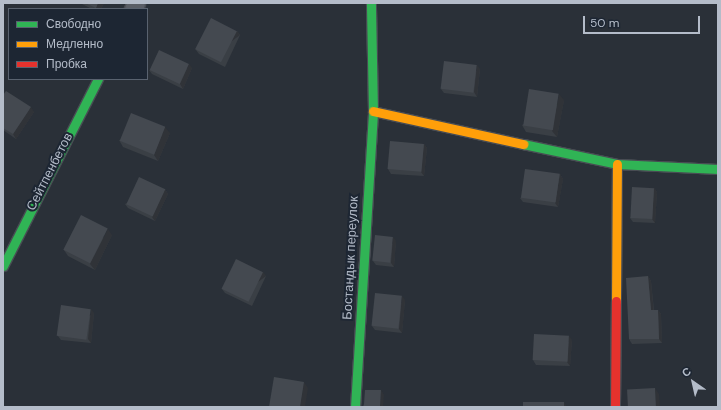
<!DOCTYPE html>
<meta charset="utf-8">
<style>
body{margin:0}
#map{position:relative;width:721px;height:410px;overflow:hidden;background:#2a3038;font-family:"DM Sans",sans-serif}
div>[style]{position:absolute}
.roads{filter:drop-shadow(1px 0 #484c53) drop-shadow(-1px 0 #484c53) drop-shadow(0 1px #484c53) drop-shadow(0 -1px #484c53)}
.street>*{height:17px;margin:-8.5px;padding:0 8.5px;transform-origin:8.5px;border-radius:8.5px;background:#5a5e66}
.fast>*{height:9px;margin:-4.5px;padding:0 4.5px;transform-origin:4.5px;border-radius:4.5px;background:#30b455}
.slow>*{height:9px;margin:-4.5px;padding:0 4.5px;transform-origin:4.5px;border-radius:4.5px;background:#ff9f0a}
.jam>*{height:9px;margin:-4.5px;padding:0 4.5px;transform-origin:4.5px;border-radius:4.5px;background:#e5322d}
.wall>*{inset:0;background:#3a3f45}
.shaded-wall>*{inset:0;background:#303338;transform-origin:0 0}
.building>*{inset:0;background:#444950;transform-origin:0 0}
span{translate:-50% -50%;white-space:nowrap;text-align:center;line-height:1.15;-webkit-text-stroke:4px #1d2633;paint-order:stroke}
.street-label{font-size:13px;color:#b4bcc9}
.frame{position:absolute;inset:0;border:4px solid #b4bcc9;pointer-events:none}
.legend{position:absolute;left:8px;top:8px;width:140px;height:72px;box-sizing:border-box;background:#1d2633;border:1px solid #59626f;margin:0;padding:5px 7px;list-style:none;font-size:12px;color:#b4bcc9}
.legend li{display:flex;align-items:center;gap:8px;height:20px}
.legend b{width:20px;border:1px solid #59626f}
.north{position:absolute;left:673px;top:362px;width:40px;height:40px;-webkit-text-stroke:3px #1d2633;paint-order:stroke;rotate:326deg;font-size:11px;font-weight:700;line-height:16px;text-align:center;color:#b4bcc9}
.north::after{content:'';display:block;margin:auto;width:14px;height:18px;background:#b4bcc9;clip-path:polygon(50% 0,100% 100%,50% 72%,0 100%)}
.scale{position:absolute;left:583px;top:16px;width:117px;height:18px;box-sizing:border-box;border:2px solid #b4bcc9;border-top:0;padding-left:5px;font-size:12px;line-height:14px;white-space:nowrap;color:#b4bcc9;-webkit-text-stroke:3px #1d2633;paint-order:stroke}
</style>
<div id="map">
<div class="roads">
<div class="street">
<i style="left:133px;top:9px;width:7px;rotate:-63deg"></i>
</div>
<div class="fast">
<i style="left:523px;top:144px;width:96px;rotate:12deg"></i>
<i style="left:617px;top:164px;width:101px;rotate:2.8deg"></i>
<i style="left:3px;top:266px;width:210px;rotate:-63.1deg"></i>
<i style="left:355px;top:407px;width:297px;rotate:-86.5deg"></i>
<i style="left:373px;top:111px;width:108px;rotate:-91.1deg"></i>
</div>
<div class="slow">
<i style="left:373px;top:111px;width:154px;rotate:12.4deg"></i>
<i style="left:616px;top:301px;width:137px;rotate:-89.6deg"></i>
</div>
<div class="jam">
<i style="left:615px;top:407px;width:106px;rotate:-89.5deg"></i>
</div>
</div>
<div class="wall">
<i style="clip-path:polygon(80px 3px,104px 3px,101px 9px,92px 9px)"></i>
<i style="clip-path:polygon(237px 31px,240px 35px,225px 67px,199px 54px,196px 50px)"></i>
<i style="clip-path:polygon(192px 68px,183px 89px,152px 74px,149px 70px)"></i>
<i style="clip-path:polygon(480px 69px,477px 97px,444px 93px,441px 89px)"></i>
<i style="clip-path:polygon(3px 95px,34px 112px,16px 139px,3px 130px)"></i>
<i style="clip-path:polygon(564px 100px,557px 137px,526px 132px,522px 125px)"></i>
<i style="clip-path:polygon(170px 133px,158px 161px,123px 147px,119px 140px)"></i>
<i style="clip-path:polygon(424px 144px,427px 148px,424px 176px,391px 174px,388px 169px)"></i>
<i style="clip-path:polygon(560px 174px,563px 179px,558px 207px,523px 202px,520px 198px)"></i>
<i style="clip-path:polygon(654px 188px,657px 192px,655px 223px,633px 222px,630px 218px)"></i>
<i style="clip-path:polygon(165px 189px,168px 194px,155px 221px,128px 208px,125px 204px)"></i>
<i style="clip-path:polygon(112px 235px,95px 270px,68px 256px,64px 250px)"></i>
<i style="clip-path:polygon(396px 241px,394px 267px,376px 265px,373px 261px)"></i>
<i style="clip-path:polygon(266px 276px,252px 306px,225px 293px,222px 289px)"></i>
<i style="clip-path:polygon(648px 276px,651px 281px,654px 310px,658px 310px,661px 314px,662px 343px,632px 344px,629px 339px)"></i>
<i style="clip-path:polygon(405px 300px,402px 333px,375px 330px,372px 326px)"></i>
<i style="clip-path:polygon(94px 313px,91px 343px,61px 340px,58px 336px)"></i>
<i style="clip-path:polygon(572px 340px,570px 366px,536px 365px,533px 360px)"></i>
</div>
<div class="shaded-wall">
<i style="clip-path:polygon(98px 3px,104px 3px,101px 9px,96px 9px,96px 8px)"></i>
<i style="left:237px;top:31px;width:5px;height:35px;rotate:53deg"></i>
<i style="clip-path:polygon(189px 64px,192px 68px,183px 89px,180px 84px)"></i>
<i style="clip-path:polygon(477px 65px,480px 69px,477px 97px,474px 92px)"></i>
<i style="clip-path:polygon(559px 94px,564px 100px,557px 137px,552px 131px)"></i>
<i style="clip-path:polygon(31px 107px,34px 112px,16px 139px,13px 134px)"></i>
<i style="clip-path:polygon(165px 127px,170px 133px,158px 161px,154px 155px)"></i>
<i style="clip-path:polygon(424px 144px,427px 148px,424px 176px,421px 172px)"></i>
<i style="clip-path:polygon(560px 174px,563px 179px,558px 207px,555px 203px)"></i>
<i style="clip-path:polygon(654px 188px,657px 192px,655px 223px,652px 219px)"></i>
<i style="clip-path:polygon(165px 189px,168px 194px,155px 221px,152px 217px)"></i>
<i style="clip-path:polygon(108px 229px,112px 235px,95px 270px,90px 264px)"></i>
<i style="clip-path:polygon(393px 237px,396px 241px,394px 267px,391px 263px)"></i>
<i style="left:263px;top:272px;width:5px;height:33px;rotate:53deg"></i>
<i style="clip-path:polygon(648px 276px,651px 281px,654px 315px,651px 310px)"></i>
<i style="clip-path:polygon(402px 296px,405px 300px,402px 333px,399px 329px)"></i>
<i style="clip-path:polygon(91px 309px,94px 313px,91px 343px,88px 339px)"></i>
<i style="clip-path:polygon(658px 310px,661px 314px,662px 343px,659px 339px)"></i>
<i style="clip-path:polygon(569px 336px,572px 340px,570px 366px,567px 362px)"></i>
<i style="clip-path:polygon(304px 382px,308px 388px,305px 407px,300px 407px)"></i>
<i style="clip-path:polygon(655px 388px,659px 394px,660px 407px,656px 407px)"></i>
<i style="clip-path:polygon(381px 390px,384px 395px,383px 407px,380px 407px)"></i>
<i style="clip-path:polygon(564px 402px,567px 407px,564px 407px)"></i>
</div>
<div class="building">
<i style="clip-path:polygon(85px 3px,98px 3px,96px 8px)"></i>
<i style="left:211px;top:18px;width:29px;height:35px;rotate:27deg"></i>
<i style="left:159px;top:50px;width:33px;height:22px;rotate:25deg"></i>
<i style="left:444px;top:61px;width:33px;height:28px;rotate:7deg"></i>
<i style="left:529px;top:89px;width:30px;height:37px;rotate:9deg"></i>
<i style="clip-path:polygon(6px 91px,31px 107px,13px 134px,3px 128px,3px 95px)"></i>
<i style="left:131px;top:113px;width:37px;height:30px;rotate:22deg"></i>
<i style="left:390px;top:141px;width:34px;height:28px;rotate:5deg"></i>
<i style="left:525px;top:169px;width:35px;height:29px;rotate:8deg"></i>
<i style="left:139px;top:177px;width:29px;height:30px;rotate:25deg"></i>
<i style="left:632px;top:187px;width:22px;height:31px;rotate:3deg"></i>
<i style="left:81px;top:215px;width:30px;height:39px;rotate:27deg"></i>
<i style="left:375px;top:235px;width:18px;height:26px;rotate:6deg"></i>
<i style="left:236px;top:259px;width:30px;height:33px;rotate:26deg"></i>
<i style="clip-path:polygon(648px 276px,651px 310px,658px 310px,659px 339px,629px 339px,626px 278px)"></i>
<i style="left:375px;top:293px;width:27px;height:33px;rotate:6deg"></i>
<i style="left:61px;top:305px;width:30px;height:31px;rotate:8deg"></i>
<i style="left:534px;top:334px;width:35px;height:26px;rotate:3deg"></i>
<i style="clip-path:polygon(274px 377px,304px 382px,300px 407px,269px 407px)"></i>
<i style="left:655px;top:388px;width:19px;height:28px;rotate:87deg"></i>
<i style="clip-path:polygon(365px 390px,381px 390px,380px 407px,363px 407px,364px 404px)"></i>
<i style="left:523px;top:402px;width:41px;height:5px"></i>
</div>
<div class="street-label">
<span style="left:50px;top:172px;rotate:-63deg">Сейтпенбетов</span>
<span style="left:351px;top:258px;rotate:-87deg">Бостандык переулок</span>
</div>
<div class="frame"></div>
<ul class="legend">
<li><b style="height:5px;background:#30b455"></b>Свободно</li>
<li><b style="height:5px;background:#ff9f0a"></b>Медленно</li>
<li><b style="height:5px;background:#e5322d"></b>Пробка</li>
</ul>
<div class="north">С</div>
<div class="scale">50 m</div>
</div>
